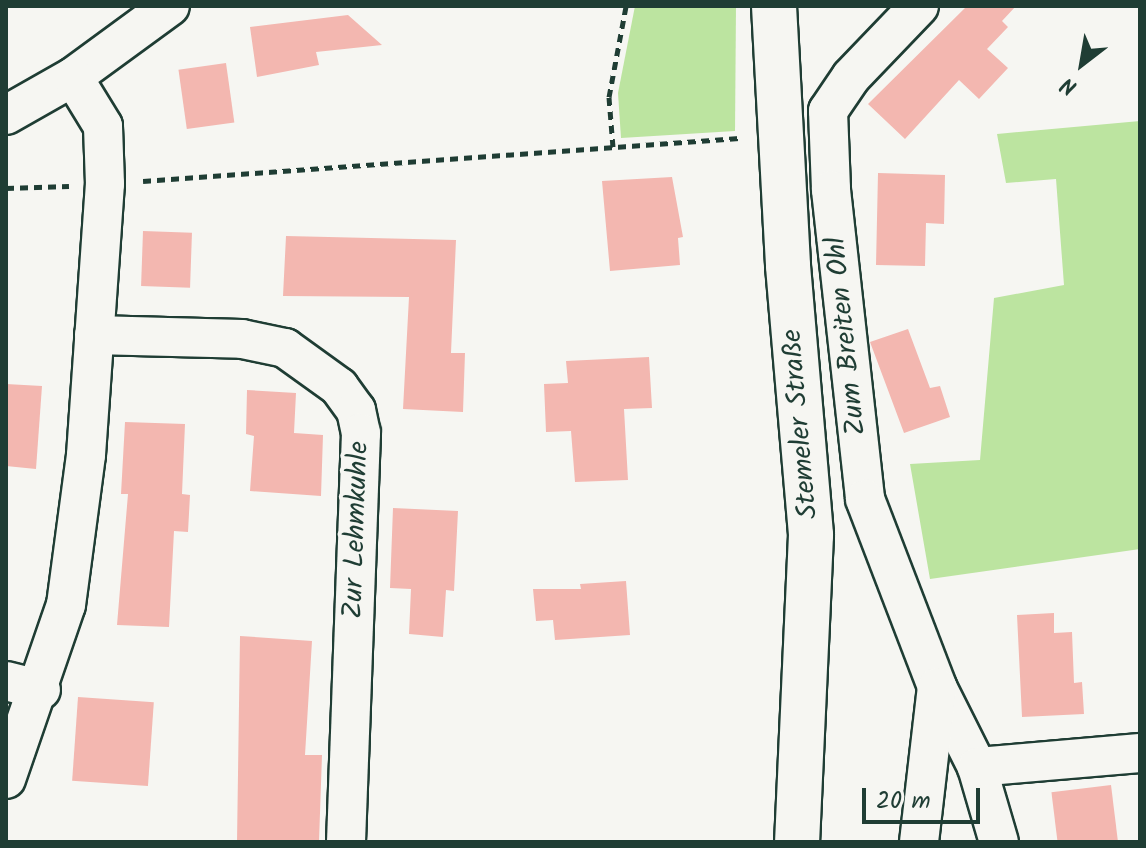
<!DOCTYPE html>
<meta charset="utf-8">
<style>
body{margin:0}
#map{position:relative;width:1146px;height:848px;overflow:hidden;background:#f6f6f2;font-family:Kalam,sans-serif}
div>[style]{position:absolute}
.green>*{inset:0;background:#bce4a0}
.building>*{inset:0;background:#f3b7b0;transform-origin:0 0}
.path>*{height:5px;margin-top:-2.5px;transform-origin:0;background:repeating-linear-gradient(90deg,#1f3d34 0 8px,transparent 0 14px)}
.roads{filter:drop-shadow(2px 0 #1f3d34) drop-shadow(-2px 0 #1f3d34) drop-shadow(0 2px #1f3d34) drop-shadow(0 -2px #1f3d34)}
.street>*{height:38px;margin:-19px;padding:0 19px;transform-origin:19px;border-radius:19px;background:#f6f6f2}
.secondary>*{height:44px;margin:-22px;padding:0 22px;transform-origin:22px;border-radius:22px;background:#f6f6f2}
span{translate:-50% -50%;white-space:nowrap;text-align:center;line-height:1.15;-webkit-text-stroke:8px #f6f6f2;paint-order:stroke}
.street-label{font-size:28px;color:#1f3d34}
.frame{position:absolute;inset:0;border:8px solid #1f3d34;pointer-events:none}
.north{position:absolute;left:1042px;top:24px;width:80px;height:80px;-webkit-text-stroke:6px #f6f6f2;paint-order:stroke;rotate:211deg;font-size:22px;font-weight:700;line-height:32px;text-align:center;color:#1f3d34}
.north::after{content:'';display:block;margin:auto;width:28px;height:36px;background:#1f3d34;clip-path:polygon(50% 0,100% 100%,50% 72%,0 100%)}
.scale{position:absolute;left:862px;top:788px;width:118px;height:36px;box-sizing:border-box;border:4px solid #1f3d34;border-top:0;padding-left:10px;font-size:24px;line-height:28px;white-space:nowrap;color:#1f3d34;-webkit-text-stroke:6px #f6f6f2;paint-order:stroke}
</style>
<div id="map">
<div class="green">
<i style="clip-path:polygon(635px 6px,736px 6px,735px 131px,621px 138px,618px 93px)"></i>
<i style="clip-path:polygon(1140px 121px,1140px 549px,930px 579px,910px 464px,980px 460px,994px 298px,1064px 285px,1056px 179px,1006px 183px,997px 134px)"></i>
</div>
<div class="building">
<i style="clip-path:polygon(967px 6px,1016px 6px,1002px 21px,1008px 27px,987px 49px,1008px 68px,979px 99px,959px 80px,905px 139px,868px 104px)"></i>
<i style="clip-path:polygon(348px 15px,382px 45px,316px 52px,319px 65px,257px 77px,250px 27px)"></i>
<i style="left:226px;top:63px;width:60px;height:48px;rotate:82deg"></i>
<i style="clip-path:polygon(878px 173px,945px 175px,944px 224px,926px 223px,925px 266px,876px 265px)"></i>
<i style="clip-path:polygon(672px 177px,683px 237px,678px 238px,680px 265px,610px 271px,602px 181px)"></i>
<i style="left:143px;top:231px;width:49px;height:55px;rotate:2deg"></i>
<i style="clip-path:polygon(286px 236px,456px 240px,451px 353px,465px 353px,463px 412px,403px 409px,409px 297px,283px 296px)"></i>
<i style="clip-path:polygon(908px 329px,930px 388px,940px 386px,950px 417px,904px 433px,870px 342px)"></i>
<i style="clip-path:polygon(649px 357px,652px 408px,624px 409px,628px 480px,575px 482px,571px 431px,546px 432px,544px 384px,568px 383px,566px 361px)"></i>
<i style="clip-path:polygon(6px 384px,42px 386px,36px 469px,6px 466px)"></i>
<i style="clip-path:polygon(247px 390px,296px 393px,294px 433px,323px 435px,321px 496px,250px 491px,254px 436px,246px 434px)"></i>
<i style="clip-path:polygon(125px 422px,185px 424px,182px 494px,190px 495px,188px 532px,174px 531px,169px 627px,117px 625px,128px 494px,121px 494px)"></i>
<i style="clip-path:polygon(393px 508px,458px 511px,454px 591px,446px 590px,443px 637px,409px 634px,411px 589px,390px 588px)"></i>
<i style="clip-path:polygon(626px 581px,630px 635px,555px 640px,553px 620px,536px 621px,533px 589px,581px 589px,580px 584px)"></i>
<i style="clip-path:polygon(1054px 613px,1054px 633px,1072px 632px,1074px 683px,1082px 682px,1084px 714px,1022px 717px,1017px 615px)"></i>
<i style="clip-path:polygon(240px 636px,312px 641px,305px 755px,322px 755px,319px 842px,237px 842px)"></i>
<i style="left:78px;top:697px;width:76px;height:84px;rotate:4deg"></i>
<i style="left:1111px;top:785px;width:57px;height:60px;rotate:83deg"></i>
</div>
<div class="path">
<i style="left:613px;top:147px;width:50px;rotate:-94.6deg"></i>
<i style="left:609px;top:97px;width:93px;rotate:-79.4deg"></i>
<i style="left:143px;top:181px;width:598px;rotate:-4.13deg"></i>
<i style="left:6px;top:188px;width:63px;rotate:-1.8deg"></i>
</div>
<div class="roads">
<div class="street">
<i style="left:919px;top:6px;width:98px;rotate:133.8deg"></i>
<i style="left:851px;top:77px;width:41px;rotate:124.1deg"></i>
<i style="left:828px;top:111px;width:79px;rotate:87.8deg"></i>
<i style="left:831px;top:190px;width:311px;rotate:83.7deg"></i>
<i style="left:865px;top:499px;width:201px;rotate:69deg"></i>
<i style="left:937px;top:687px;width:89px;rotate:63.4deg"></i>
<i style="left:977px;top:767px;width:78px;rotate:73.7deg"></i>
<i style="left:6px;top:115px;width:77px;rotate:-29.6deg"></i>
<i style="left:73px;top:77px;width:120px;rotate:-36.2deg"></i>
<i style="left:94px;top:335px;width:148px;rotate:1.5deg"></i>
<i style="left:242px;top:339px;width:44px;rotate:11.8deg"></i>
<i style="left:285px;top:348px;width:67px;rotate:35.8deg"></i>
<i style="left:339px;top:387px;width:29px;rotate:54deg"></i>
<i style="left:356px;top:410px;width:24px;rotate:78deg"></i>
<i style="left:361px;top:433px;width:409px;rotate:92.1deg"></i>
<i style="left:6px;top:681px;width:36px;rotate:14deg"></i>
<i style="left:977px;top:767px;width:164px;rotate:-4.9deg"></i>
<i style="left:6px;top:779px;width:184px;rotate:-71deg"></i>
<i style="left:66px;top:605px;width:151px;rotate:-82.4deg"></i>
<i style="left:86px;top:455px;width:272px;rotate:-86deg"></i>
<i style="left:105px;top:184px;width:58px;rotate:-92deg"></i>
<i style="left:103px;top:126px;width:57px;rotate:-121.5deg"></i>
<i style="left:919px;top:842px;width:156px;rotate:-83.4deg"></i>
</div>
<div class="secondary">
<i style="left:774px;top:6px;width:260px;rotate:86.9deg"></i>
<i style="left:788px;top:266px;width:270px;rotate:85.1deg"></i>
<i style="left:811px;top:535px;width:307px;rotate:92.6deg"></i>
</div>
</div>
<div class="street-label">
<span style="left:847px;top:336px;rotate:-96deg">Zum Breiten Ohl</span>
<span style="left:801px;top:424px;rotate:-95deg">Stemeler Straße</span>
<span style="left:357px;top:530px;rotate:-88deg">Zur Lehmkuhle</span>
</div>
<div class="frame"></div>
<div class="north">N</div>
<div class="scale">20 m</div>
</div>
